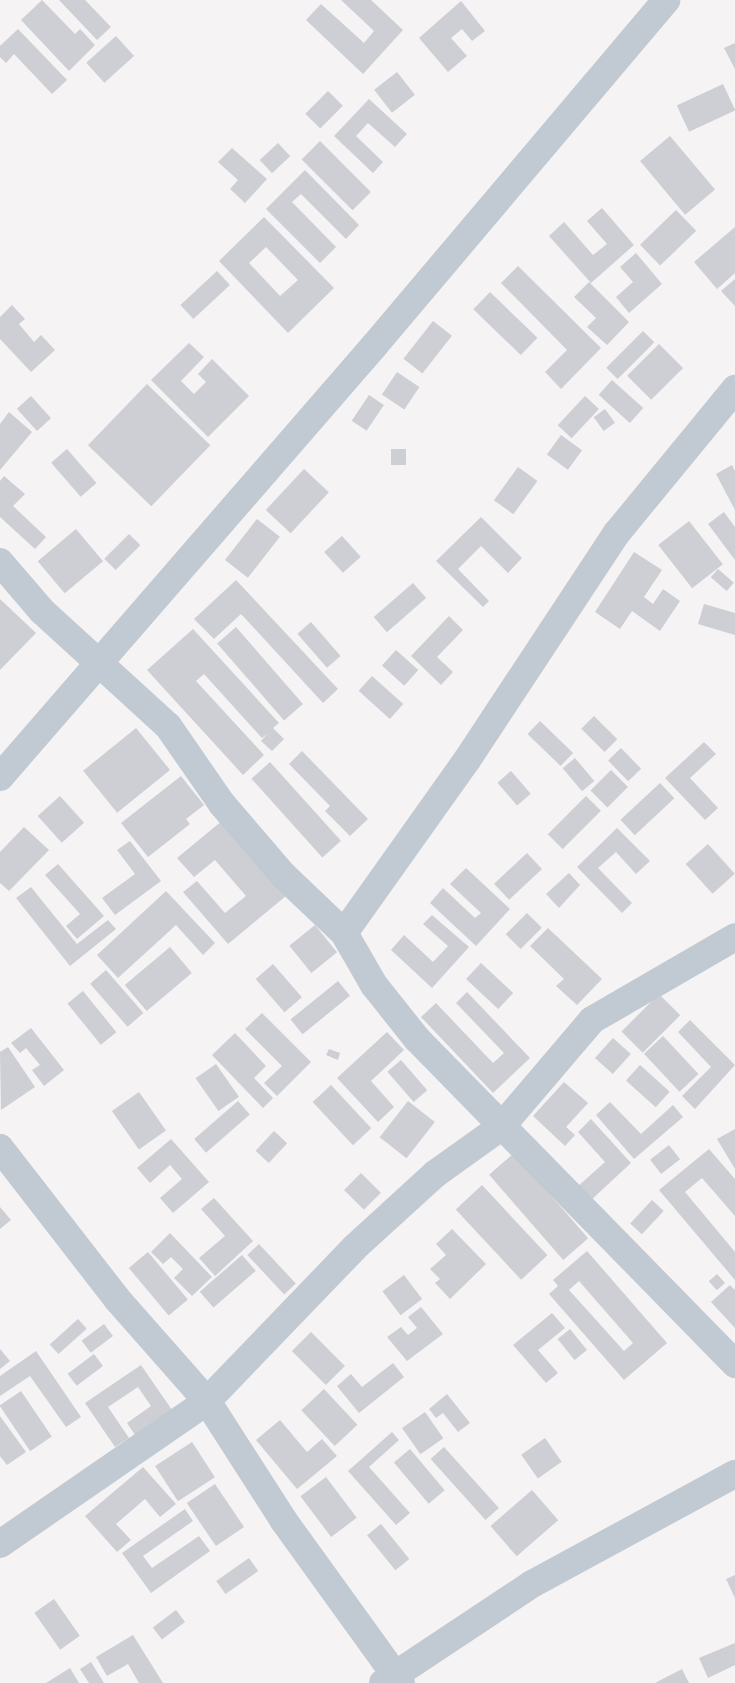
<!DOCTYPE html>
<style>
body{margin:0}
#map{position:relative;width:735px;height:1683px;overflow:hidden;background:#f5f3f3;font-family:"Fira Sans Condensed",sans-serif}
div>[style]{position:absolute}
.building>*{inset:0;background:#cdcfd5;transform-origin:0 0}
.minor>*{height:28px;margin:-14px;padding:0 14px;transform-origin:14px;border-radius:14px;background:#c1cad2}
span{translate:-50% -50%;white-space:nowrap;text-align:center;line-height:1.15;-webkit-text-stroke:4.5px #fff;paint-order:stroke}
</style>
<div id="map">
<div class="building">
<i style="clip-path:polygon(42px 0,75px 34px,80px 29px,95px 45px,69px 71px,21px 20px)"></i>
<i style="clip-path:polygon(59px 0,85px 0,111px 27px,97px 40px)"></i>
<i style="clip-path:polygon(341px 0,371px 0,403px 30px,363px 74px,306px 20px,321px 4px,364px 43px,374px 31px)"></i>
<i style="clip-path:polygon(461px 1px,485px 31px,472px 41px,462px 29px,451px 38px,467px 56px,448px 72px,419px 38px)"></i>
<i style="clip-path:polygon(18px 29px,67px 80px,52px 94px,14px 54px,6px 63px,0 57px,0 46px)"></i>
<i style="left:116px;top:36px;width:27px;height:40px;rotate:48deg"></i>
<i style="clip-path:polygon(735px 43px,735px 69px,724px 48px)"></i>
<i style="left:397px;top:72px;width:29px;height:29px;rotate:52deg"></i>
<i style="left:723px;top:84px;width:29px;height:51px;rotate:65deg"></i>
<i style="left:328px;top:91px;width:21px;height:32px;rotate:45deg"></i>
<i style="clip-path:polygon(369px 99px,407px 134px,395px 147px,368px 123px,356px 136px,383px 162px,373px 173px,334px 136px)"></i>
<i style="left:670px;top:136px;width:70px;height:39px;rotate:50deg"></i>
<i style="left:320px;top:141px;width:72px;height:26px;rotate:45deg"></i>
<i style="left:278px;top:143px;width:18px;height:25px;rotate:47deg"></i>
<i style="clip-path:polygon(232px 148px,267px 179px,245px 203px,230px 189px,238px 180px,218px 162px)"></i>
<i style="clip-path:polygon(305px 170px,359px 225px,346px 239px,301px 194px,292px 202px,336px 247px,320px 263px,266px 209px)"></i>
<i style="clip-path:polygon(602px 208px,634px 245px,591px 283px,549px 236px,564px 222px,593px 255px,607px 244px,587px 221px)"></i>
<i style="left:676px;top:210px;width:29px;height:50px;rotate:46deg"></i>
<i style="clip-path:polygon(evenodd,264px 217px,334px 288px,288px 333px,219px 261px,264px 217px,266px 247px,298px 280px,280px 296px,249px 263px,266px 247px)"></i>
<i style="clip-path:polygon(735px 227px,735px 273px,717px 289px,694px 262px)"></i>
<i style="clip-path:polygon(636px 253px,662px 284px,629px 313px,616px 297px,633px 282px,620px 267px)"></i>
<i style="clip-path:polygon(518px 266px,601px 348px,561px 389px,545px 372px,567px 350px,501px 283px)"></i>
<i style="left:217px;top:271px;width:19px;height:50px;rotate:47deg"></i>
<i style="clip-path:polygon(735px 279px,735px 306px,721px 291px)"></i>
<i style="clip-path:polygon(589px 282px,629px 322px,607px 345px,587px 327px,596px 318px,574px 297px)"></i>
<i style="left:490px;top:292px;width:66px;height:24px;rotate:44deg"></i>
<i style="clip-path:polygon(12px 305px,25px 319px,19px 324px,34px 342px,41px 335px,55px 350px,31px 372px,0 339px,0 317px)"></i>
<i style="left:433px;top:321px;width:24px;height:48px;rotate:38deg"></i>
<i style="left:643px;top:331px;width:16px;height:52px;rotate:45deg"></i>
<i style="clip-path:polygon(189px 343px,204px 357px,181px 381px,194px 394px,206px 382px,198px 374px,212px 359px,249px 396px,208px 437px,151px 380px)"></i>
<i style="left:659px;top:344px;width:34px;height:45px;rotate:45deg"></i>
<i style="left:397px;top:372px;width:27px;height:27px;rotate:34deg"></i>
<i style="left:612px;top:380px;width:42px;height:20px;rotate:42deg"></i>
<i style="left:147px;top:384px;width:88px;height:85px;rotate:44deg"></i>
<i style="left:369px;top:395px;width:18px;height:31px;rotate:34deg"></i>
<i style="left:31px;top:396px;width:30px;height:19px;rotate:48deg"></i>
<i style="left:585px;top:396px;width:19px;height:40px;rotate:43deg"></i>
<i style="left:605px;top:409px;width:17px;height:14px;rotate:54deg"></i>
<i style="clip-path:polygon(9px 412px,32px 432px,0 470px,0 424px)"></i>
<i style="left:561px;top:435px;width:26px;height:24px;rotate:36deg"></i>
<i style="left:67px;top:449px;width:45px;height:21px;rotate:49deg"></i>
<i style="left:391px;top:449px;width:15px;height:16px"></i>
<i style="clip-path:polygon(732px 465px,735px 471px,735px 510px,716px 474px)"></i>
<i style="left:518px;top:467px;width:24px;height:41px;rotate:36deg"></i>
<i style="left:304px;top:469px;width:34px;height:56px;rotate:43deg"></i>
<i style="clip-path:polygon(4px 476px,25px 494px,13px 506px,46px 537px,35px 549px,0 517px,0 481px)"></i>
<i style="clip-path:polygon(724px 512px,735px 527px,735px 560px,708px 524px)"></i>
<i style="clip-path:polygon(481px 517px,522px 558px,508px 573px,481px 546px,458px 569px,489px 601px,483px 607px,436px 561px)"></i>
<i style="left:257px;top:519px;width:29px;height:52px;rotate:38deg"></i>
<i style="left:689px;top:521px;width:55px;height:39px;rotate:52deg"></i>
<i style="left:76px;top:529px;width:42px;height:50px;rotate:50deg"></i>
<i style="left:129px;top:534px;width:16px;height:35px;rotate:45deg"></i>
<i style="left:342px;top:536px;width:28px;height:24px;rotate:48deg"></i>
<i style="clip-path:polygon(634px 552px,662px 570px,644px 597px,653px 604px,663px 589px,680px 601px,660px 631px,632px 611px,620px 629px,595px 612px)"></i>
<i style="left:718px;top:569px;width:21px;height:11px;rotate:41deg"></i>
<i style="clip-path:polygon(236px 580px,338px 689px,323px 703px,241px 614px,214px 639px,194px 619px)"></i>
<i style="left:413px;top:583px;width:20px;height:52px;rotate:49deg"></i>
<i style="clip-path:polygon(0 599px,36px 633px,0 670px)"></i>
<i style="clip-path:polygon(704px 604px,735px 613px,735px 635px,698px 624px)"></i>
<i style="clip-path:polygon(449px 616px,463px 630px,437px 657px,453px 672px,441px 685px,411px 656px)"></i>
<i style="left:311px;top:622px;width:45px;height:18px;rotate:49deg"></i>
<i style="left:236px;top:627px;width:102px;height:25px;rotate:49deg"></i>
<i style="clip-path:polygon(193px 629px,279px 723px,273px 728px,284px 739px,272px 751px,261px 741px,268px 733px,262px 738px,204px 674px,196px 681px,264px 755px,243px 775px,147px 670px)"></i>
<i style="left:396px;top:650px;width:30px;height:21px;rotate:42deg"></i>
<i style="left:372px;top:676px;width:42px;height:20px;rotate:42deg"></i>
<i style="left:594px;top:716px;width:33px;height:18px;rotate:45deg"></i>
<i style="left:540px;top:721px;width:46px;height:18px;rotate:44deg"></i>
<i style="left:136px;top:728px;width:54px;height:68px;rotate:51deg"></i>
<i style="clip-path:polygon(704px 742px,716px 754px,690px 778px,718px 808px,705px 820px,665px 778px)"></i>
<i style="left:621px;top:748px;width:29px;height:18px;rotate:46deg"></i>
<i style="clip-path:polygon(302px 751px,368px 819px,350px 836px,325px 811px,330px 806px,289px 764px)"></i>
<i style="left:575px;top:758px;width:30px;height:16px;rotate:50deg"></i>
<i style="left:270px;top:762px;width:106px;height:25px;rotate:48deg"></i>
<i style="left:611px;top:770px;width:24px;height:29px;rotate:45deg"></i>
<i style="left:511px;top:771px;width:30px;height:18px;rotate:49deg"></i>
<i style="clip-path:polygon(181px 776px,204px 805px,186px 819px,190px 824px,148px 857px,121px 823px)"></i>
<i style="left:660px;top:783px;width:21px;height:54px;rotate:47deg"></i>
<i style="left:60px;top:796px;width:36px;height:30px;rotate:48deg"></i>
<i style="left:586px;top:796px;width:21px;height:54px;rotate:45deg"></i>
<i style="clip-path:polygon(223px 820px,287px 895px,228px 944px,183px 892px,197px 881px,225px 913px,246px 896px,215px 860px,194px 877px,177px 858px)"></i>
<i style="clip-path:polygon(24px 827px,49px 850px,9px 891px,0 883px,0 852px)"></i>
<i style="clip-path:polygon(617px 828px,650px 861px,636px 874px,616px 852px,598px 868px,632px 903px,622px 913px,577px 867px)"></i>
<i style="clip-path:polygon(130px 841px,161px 881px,115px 915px,102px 898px,135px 874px,117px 850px)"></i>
<i style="left:708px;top:844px;width:40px;height:30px;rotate:48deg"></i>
<i style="left:527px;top:853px;width:22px;height:45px;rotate:47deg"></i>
<i style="clip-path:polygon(58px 864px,104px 916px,77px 939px,66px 926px,80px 914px,45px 875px)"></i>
<i style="clip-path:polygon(466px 868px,510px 909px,476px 946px,430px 903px,443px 888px,475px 918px,481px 913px,450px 884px)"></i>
<i style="clip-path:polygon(569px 873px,580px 885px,559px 908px,546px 894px)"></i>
<i style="clip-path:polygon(31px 887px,77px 944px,108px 920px,116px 929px,70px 966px,16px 898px)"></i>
<i style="clip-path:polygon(166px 891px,215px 943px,203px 955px,176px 925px,118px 978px,97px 955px)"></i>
<i style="left:527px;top:913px;width:21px;height:30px;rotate:45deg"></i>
<i style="clip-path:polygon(432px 915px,469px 947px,432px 988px,391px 950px,404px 935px,433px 962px,448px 946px,423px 924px)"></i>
<i style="left:315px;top:925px;width:35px;height:33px;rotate:51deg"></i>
<i style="clip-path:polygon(548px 928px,602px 979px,577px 1005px,556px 986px,564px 979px,530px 946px)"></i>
<i style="left:170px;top:947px;width:34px;height:59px;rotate:50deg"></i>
<i style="left:481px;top:963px;width:44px;height:22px;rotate:43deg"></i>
<i style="left:273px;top:964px;width:44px;height:23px;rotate:49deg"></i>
<i style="left:106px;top:970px;width:57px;height:21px;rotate:49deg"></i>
<i style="left:338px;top:981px;width:19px;height:61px;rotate:51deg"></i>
<i style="left:83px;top:991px;width:53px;height:20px;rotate:51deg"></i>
<i style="clip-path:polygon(467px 992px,530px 1058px,493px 1093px,421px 1017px,436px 1003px,493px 1063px,504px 1053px,456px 1003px)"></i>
<i style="left:659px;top:994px;width:30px;height:53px;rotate:45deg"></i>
<i style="clip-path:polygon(262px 1013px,311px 1062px,277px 1096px,264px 1083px,282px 1066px,245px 1029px)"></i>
<i style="clip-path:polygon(690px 1020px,735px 1065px,695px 1109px,682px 1096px,711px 1067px,678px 1032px)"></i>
<i style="clip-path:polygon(31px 1028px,64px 1070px,44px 1086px,32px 1070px,40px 1065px,26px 1048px,20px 1053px,11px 1043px)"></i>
<i style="clip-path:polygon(387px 1032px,404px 1050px,371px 1081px,394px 1107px,378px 1122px,337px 1078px)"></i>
<i style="clip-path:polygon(235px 1033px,266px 1066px,254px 1078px,273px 1098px,263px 1108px,212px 1055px)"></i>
<i style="left:663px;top:1036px;width:52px;height:26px;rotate:47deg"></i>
<i style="left:613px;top:1038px;width:24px;height:27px;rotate:42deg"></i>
<i style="clip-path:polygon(8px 1047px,35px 1087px,1px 1110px,0 1052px)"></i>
<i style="clip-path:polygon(329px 1049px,340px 1053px,338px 1060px,326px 1055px)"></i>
<i style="left:401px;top:1060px;width:40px;height:18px;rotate:49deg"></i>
<i style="left:216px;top:1064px;width:40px;height:25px;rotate:55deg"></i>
<i style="left:640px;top:1065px;width:40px;height:21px;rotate:42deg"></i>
<i style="clip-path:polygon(564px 1082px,588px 1103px,566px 1127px,575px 1135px,565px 1146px,533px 1116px)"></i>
<i style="left:331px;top:1085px;width:59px;height:25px;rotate:47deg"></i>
<i style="left:139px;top:1092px;width:47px;height:33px;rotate:55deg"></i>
<i style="left:238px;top:1101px;width:18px;height:58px;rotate:49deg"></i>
<i style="left:408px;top:1101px;width:34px;height:46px;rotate:38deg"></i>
<i style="clip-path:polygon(610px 1102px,641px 1134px,673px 1105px,683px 1117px,634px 1159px,596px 1115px)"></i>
<i style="clip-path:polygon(591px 1119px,631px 1163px,589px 1202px,576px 1188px,605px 1162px,578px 1132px)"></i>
<i style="clip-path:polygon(735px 1129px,735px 1169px,717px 1139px)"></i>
<i style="left:274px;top:1131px;width:18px;height:27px;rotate:43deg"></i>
<i style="clip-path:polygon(171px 1139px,209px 1182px,173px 1213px,160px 1198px,182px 1179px,170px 1165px,150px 1183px,137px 1168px)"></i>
<i style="left:669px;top:1145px;width:18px;height:24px;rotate:52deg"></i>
<i style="clip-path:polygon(709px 1149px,735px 1179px,735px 1216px,702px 1178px,685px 1192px,735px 1252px,735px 1280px,659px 1190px)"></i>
<i style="left:514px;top:1153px;width:113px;height:33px;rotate:49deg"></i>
<i style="left:361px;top:1173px;width:28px;height:24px;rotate:45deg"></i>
<i style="left:482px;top:1185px;width:96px;height:36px;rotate:47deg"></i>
<i style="clip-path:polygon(214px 1198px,253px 1241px,215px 1276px,199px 1258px,225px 1236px,201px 1209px)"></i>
<i style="left:652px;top:1200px;width:16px;height:32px;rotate:43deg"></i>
<i style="clip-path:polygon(0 1207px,11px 1220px,0 1229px)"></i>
<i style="clip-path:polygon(452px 1229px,486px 1264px,450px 1299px,435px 1283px,440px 1279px,430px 1269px,446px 1255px,436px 1244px)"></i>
<i style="clip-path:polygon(170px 1233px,212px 1277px,192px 1296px,174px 1278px,183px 1269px,171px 1257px,163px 1264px,151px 1252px)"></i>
<i style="left:259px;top:1244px;width:54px;height:16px;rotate:47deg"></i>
<i style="clip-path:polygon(evenodd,587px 1251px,667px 1343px,624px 1380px,549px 1294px,558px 1286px,553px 1280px,587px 1251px,579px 1281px,633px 1343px,624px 1351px,569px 1290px,579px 1281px)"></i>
<i style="left:148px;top:1252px;width:62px;height:25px;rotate:50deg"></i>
<i style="left:242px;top:1255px;width:21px;height:56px;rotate:49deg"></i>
<i style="left:717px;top:1274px;width:12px;height:11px;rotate:48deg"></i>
<i style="left:404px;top:1275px;width:30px;height:27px;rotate:53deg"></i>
<i style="clip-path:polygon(730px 1285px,735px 1290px,735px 1328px,711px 1302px)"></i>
<i style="clip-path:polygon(421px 1307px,443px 1334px,407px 1361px,387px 1337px,401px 1327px,408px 1335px,417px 1328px,408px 1317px)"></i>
<i style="clip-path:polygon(552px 1313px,565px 1328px,538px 1350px,558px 1373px,546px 1383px,513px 1345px)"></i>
<i style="left:78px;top:1319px;width:13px;height:38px;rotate:48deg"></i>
<i style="left:104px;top:1324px;width:15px;height:28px;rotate:53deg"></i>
<i style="left:570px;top:1329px;width:27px;height:16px;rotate:51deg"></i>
<i style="left:311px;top:1332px;width:48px;height:27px;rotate:45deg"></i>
<i style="clip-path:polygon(0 1349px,10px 1361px,0 1369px)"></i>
<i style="clip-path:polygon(36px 1351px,81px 1417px,66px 1427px,30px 1376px,0 1396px,0 1376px)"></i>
<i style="left:94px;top:1354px;width:15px;height:33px;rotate:53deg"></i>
<i style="clip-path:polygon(393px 1363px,404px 1377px,359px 1413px,337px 1386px,351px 1374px,362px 1387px)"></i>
<i style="clip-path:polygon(141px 1365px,172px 1410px,135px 1435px,127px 1423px,151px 1406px,138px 1387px,108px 1407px,129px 1438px,115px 1447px,85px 1403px)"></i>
<i style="left:324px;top:1389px;width:49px;height:31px;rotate:47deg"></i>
<i style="left:21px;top:1391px;width:55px;height:26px;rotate:56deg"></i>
<i style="clip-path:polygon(447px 1394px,470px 1423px,458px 1432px,443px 1413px,436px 1418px,429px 1409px)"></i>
<i style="left:425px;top:1412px;width:32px;height:28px;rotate:55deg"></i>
<i style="clip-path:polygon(0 1416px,26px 1452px,7px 1465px,0 1456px)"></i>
<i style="clip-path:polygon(280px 1420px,307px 1452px,322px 1439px,337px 1456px,297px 1489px,256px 1440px)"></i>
<i style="clip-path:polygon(392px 1432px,399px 1440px,369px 1467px,410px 1513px,396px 1525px,348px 1471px)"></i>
<i style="left:545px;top:1438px;width:29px;height:29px;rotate:55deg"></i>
<i style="left:192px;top:1442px;width:42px;height:44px;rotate:57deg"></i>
<i style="left:444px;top:1447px;width:82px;height:18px;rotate:48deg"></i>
<i style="left:410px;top:1449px;width:54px;height:21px;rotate:50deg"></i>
<i style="clip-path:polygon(143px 1467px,176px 1504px,160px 1517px,145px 1499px,116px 1524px,131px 1540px,117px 1552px,85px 1516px)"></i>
<i style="left:326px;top:1477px;width:51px;height:32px;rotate:53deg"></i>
<i style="left:215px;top:1484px;width:52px;height:34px;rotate:56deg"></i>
<i style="left:532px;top:1490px;width:40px;height:55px;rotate:49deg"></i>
<i style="clip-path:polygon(185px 1509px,193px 1521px,143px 1556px,152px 1568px,199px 1536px,210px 1551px,151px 1593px,122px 1553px)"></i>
<i style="left:381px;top:1524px;width:45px;height:18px;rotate:51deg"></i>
<i style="left:249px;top:1558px;width:16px;height:40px;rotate:55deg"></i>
<i style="clip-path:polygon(735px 1575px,735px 1598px,726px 1579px)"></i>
<i style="left:54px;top:1599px;width:45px;height:24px;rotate:55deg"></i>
<i style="left:176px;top:1610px;width:15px;height:29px;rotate:53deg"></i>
<i style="clip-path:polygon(133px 1635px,163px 1683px,139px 1683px,128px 1664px,107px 1676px,96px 1657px)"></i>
<i style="clip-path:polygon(735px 1643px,735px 1665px,708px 1678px,699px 1658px)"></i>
<i style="clip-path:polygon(91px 1662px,104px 1683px,89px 1683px,80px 1669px)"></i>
<i style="clip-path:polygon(70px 1668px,79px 1683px,46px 1683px)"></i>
<i style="clip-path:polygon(682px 1669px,689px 1683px,655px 1683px)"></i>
</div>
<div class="minor">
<i style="left:0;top:562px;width:65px;rotate:49.4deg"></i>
<i style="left:42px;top:611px;width:171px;rotate:42.4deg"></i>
<i style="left:168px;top:726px;width:95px;rotate:55.3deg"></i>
<i style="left:222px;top:804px;width:94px;rotate:49.3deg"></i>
<i style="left:283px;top:875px;width:84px;rotate:43.6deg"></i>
<i style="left:344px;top:933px;width:60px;rotate:60deg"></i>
<i style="left:374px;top:985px;width:69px;rotate:51.5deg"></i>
<i style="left:417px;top:1039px;width:455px;rotate:45.6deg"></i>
<i style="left:0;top:777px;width:571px;rotate:-49.05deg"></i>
<i style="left:374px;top:346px;width:453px;rotate:-49.8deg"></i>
<i style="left:344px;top:933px;width:212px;rotate:-54.6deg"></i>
<i style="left:467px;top:760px;width:271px;rotate:-56.6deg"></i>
<i style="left:616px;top:534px;width:188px;rotate:-50.6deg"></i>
<i style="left:0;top:1148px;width:191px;rotate:52.2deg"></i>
<i style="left:117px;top:1299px;width:136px;rotate:48.6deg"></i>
<i style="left:207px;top:1401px;width:143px;rotate:57.3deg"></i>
<i style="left:284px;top:1521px;width:200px;rotate:54.2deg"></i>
<i style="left:0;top:1544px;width:252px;rotate:-34.6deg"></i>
<i style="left:207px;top:1401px;width:212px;rotate:-46.1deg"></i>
<i style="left:354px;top:1248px;width:110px;rotate:-42.4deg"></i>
<i style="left:435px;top:1174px;width:81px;rotate:-35.5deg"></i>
<i style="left:501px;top:1127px;width:140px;rotate:-49.6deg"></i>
<i style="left:592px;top:1020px;width:165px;rotate:-30.1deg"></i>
<i style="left:383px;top:1683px;width:179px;rotate:-33.6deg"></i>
<i style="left:532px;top:1584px;width:231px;rotate:-28.5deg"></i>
</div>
</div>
